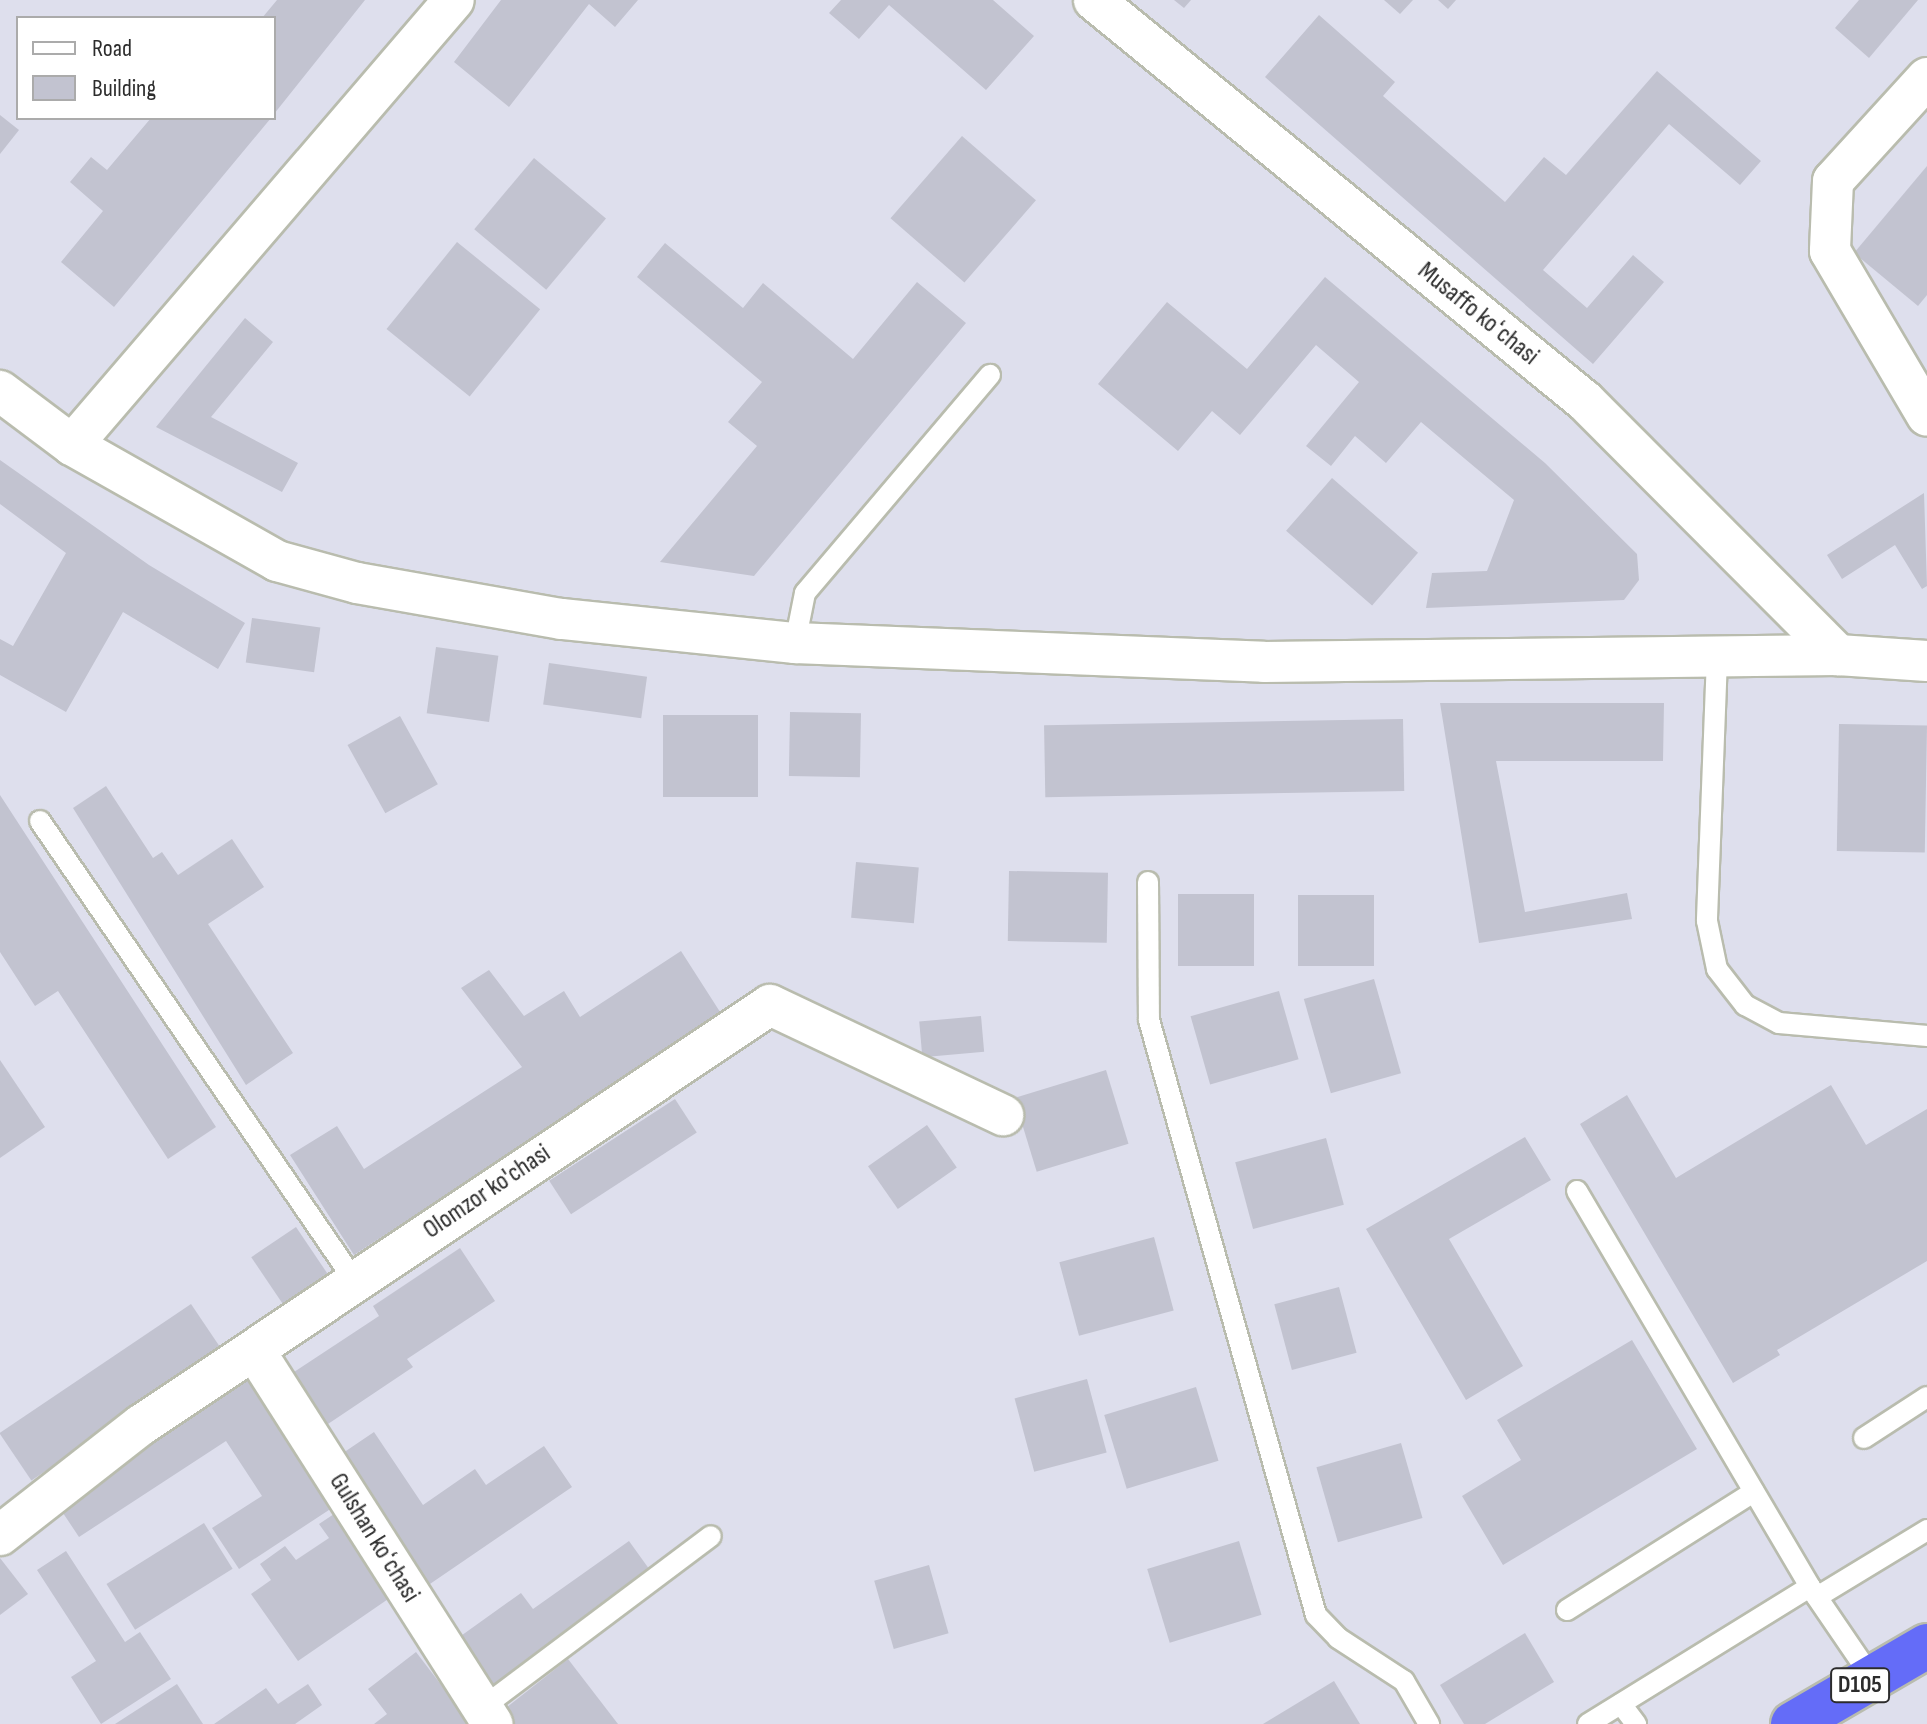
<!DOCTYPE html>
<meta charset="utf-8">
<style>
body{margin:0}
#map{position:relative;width:1927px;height:1724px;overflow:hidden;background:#dedfed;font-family:"Sofia Sans Condensed",sans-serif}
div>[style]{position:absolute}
.building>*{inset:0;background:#c2c3d0;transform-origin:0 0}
.roads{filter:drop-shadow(2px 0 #b9bcae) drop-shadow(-2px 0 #b9bcae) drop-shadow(0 2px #b9bcae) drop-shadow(0 -2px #b9bcae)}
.service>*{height:20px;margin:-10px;padding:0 10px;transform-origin:10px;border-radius:10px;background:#fff}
.minor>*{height:40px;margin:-20px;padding:0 20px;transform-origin:20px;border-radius:20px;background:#fff}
.trunk>*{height:44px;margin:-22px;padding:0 22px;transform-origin:22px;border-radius:22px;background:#646cf8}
span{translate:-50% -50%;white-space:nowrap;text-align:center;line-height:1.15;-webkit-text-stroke:7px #fff;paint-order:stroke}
.shield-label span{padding:2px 6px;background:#fff;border:2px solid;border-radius:6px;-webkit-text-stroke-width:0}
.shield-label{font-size:24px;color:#2c2c2c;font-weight:700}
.street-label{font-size:26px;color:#2c2c2c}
.legend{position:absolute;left:16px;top:16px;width:260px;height:104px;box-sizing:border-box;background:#fff;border:2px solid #ababab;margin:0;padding:10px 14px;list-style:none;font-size:24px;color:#2c2c2c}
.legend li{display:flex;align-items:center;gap:16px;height:40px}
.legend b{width:40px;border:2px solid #ababab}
</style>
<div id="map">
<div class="building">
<i style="clip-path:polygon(277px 0,365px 0,274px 114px,274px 18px,262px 18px)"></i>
<i style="clip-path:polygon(501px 0,638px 0,615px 27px,589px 4px,509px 107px,454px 62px)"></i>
<i style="clip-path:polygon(841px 0,993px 0,1034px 36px,986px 90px,889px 5px,859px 39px,829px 13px)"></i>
<i style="clip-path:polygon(1174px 0,1191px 0,1184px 8px)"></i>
<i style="clip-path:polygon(1384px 0,1413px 0,1400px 14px)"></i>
<i style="clip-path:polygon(1438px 0,1456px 0,1448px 9px)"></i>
<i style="clip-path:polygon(1859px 0,1918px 0,1869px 58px,1835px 28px)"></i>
<i style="clip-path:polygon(1319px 15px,1395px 82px,1383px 96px,1505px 202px,1544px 157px,1566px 175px,1657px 71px,1761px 161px,1740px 185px,1669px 124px,1543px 270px,1587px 308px,1633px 255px,1664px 282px,1593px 364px,1265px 77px)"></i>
<i style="clip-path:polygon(0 115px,19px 130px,0 154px)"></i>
<i style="clip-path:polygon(151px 118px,271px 118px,114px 307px,61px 262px,103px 211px,70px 182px,91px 157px,107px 170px)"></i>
<i style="left:962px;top:136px;width:98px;height:109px;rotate:41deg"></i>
<i style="left:534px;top:158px;width:94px;height:93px;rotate:40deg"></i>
<i style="clip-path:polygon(1927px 166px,1927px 295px,1918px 306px,1854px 253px)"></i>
<i style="left:457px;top:242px;width:107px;height:112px;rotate:39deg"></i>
<i style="clip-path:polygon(665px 243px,743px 308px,763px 283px,853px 359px,917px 282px,966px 323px,754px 576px,660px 562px,757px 446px,728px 422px,762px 382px,637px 277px)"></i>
<i style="clip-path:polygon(1325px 277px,1545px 463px,1637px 554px,1639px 580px,1624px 600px,1426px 608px,1432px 573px,1487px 571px,1514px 500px,1421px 422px,1386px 463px,1355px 436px,1331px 466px,1306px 446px,1359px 382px,1316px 345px,1240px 435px,1212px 411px,1178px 451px,1098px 384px,1167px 302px,1247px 369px)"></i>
<i style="clip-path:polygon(245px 318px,273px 342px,211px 417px,298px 463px,282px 492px,156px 427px)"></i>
<i style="clip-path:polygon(0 460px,149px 565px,245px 623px,218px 669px,123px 612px,66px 712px,0 675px,0 639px,13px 646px,66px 553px,0 504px)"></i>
<i style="left:1332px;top:478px;width:114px;height:70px;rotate:41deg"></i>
<i style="clip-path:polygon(1924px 493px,1927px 586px,1922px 589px,1895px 545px,1842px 579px,1827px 555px)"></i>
<i style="left:252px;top:618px;width:69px;height:45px;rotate:8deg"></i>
<i style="left:436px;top:647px;width:63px;height:67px;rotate:8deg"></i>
<i style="left:549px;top:663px;width:99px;height:42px;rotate:8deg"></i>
<i style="clip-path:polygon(1440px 703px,1664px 703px,1663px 761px,1496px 761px,1525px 912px,1627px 893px,1632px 919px,1479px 943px)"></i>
<i style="left:790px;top:712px;width:71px;height:64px;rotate:1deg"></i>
<i style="left:663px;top:715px;width:95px;height:82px"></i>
<i style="left:400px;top:716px;width:78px;height:60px;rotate:61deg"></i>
<i style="left:1403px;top:719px;width:72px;height:359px;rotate:89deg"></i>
<i style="left:1839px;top:724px;width:88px;height:127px;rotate:1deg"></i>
<i style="clip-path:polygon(106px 786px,153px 858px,162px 852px,178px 875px,232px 839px,264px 887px,208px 924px,293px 1053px,246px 1085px,73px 808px)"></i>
<i style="clip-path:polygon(0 795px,216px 1127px,168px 1159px,58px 991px,35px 1006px,0 952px)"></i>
<i style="left:856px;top:862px;width:63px;height:56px;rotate:5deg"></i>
<i style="left:1009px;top:871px;width:99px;height:70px;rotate:1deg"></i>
<i style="left:1178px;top:894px;width:76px;height:72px"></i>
<i style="left:1298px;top:895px;width:76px;height:71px"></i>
<i style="clip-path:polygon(681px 951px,722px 1015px,354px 1255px,290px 1155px,337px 1126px,364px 1169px,522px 1067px,461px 988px,489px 970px,524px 1016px,564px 991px,580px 1017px)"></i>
<i style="left:1374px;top:979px;width:98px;height:73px;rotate:74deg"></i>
<i style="left:1279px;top:991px;width:71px;height:92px;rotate:74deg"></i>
<i style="left:981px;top:1016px;width:36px;height:62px;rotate:85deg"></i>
<i style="clip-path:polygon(0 1060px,45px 1127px,0 1158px)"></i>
<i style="left:1106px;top:1070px;width:77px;height:96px;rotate:73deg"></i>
<i style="clip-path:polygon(1831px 1085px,1866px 1145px,1927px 1109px,1927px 1261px,1777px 1350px,1780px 1355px,1733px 1383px,1580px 1124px,1627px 1095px,1676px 1178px)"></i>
<i style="left:675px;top:1099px;width:40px;height:150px;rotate:57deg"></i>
<i style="left:927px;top:1125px;width:52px;height:72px;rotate:55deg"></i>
<i style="clip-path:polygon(1525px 1137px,1551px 1180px,1449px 1239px,1523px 1366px,1466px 1400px,1366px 1229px)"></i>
<i style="left:1326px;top:1138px;width:69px;height:94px;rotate:75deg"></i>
<i style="left:296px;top:1227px;width:58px;height:54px;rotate:56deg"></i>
<i style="left:1154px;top:1237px;width:76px;height:98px;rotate:75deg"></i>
<i style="clip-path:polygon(460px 1248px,495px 1301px,407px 1359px,413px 1367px,325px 1426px,291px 1374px,379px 1316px,373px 1306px)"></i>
<i style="left:1339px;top:1287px;width:68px;height:67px;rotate:75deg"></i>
<i style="left:191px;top:1304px;width:57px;height:231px;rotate:56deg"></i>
<i style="clip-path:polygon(1632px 1340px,1697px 1449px,1503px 1565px,1462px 1496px,1521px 1460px,1497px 1420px)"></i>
<i style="clip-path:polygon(247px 1376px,332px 1508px,239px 1569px,212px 1528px,262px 1496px,226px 1441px,79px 1537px,55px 1501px)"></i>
<i style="left:1087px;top:1379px;width:76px;height:75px;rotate:75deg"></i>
<i style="left:1196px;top:1387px;width:77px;height:96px;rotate:73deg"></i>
<i style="clip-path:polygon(374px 1432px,423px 1505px,475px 1469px,486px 1485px,544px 1446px,572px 1487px,427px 1586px,340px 1455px)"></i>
<i style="left:1401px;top:1443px;width:78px;height:88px;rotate:74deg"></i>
<i style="clip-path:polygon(337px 1512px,394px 1595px,298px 1661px,251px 1594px,271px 1580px,260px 1564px,285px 1546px,296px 1560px,329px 1538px,319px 1524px)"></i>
<i style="left:204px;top:1523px;width:54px;height:115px;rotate:58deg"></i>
<i style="clip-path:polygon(629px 1541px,652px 1573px,492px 1688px,458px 1638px,521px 1593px,533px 1609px)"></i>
<i style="left:1239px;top:1541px;width:77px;height:96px;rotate:73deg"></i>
<i style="clip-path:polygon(66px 1551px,125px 1642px,140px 1632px,171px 1679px,101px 1724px,71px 1677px,96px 1661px,37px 1570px)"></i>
<i style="clip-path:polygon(0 1558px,28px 1594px,0 1615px)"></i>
<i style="left:929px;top:1565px;width:71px;height:57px;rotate:74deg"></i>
<i style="clip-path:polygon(1525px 1633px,1554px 1682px,1485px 1724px,1464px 1724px,1440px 1685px)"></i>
<i style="clip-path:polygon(416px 1652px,471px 1724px,374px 1724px,387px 1714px,368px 1689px)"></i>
<i style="clip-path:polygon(568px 1659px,618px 1724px,512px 1724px,502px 1711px)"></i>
<i style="clip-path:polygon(1334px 1681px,1360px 1724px,1263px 1724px)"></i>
<i style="clip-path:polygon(177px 1684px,203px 1724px,115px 1724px)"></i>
<i style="clip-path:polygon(308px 1684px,322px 1705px,295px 1724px,214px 1724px,266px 1688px,278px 1704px)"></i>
</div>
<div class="roads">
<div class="service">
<i style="left:795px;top:643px;width:51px;rotate:-78.7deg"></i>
<i style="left:805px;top:593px;width:286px;rotate:-49.7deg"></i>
<i style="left:1717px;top:658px;width:263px;rotate:92.2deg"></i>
<i style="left:1707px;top:921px;width:49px;rotate:78.2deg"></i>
<i style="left:1717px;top:969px;width:46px;rotate:52.1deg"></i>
<i style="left:1745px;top:1005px;width:38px;rotate:28deg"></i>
<i style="left:1779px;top:1023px;width:149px;rotate:5deg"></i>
<i style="left:40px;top:821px;width:556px;rotate:55.62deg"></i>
<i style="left:1148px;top:882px;width:138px;rotate:89.6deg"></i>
<i style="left:1149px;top:1020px;width:618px;rotate:74.32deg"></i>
<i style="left:1316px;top:1615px;width:32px;rotate:46deg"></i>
<i style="left:1338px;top:1638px;width:79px;rotate:33.1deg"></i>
<i style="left:1404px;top:1681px;width:50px;rotate:59.8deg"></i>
<i style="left:1577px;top:1191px;width:459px;rotate:59.5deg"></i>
<i style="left:1810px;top:1587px;width:110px;rotate:55.7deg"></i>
<i style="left:1864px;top:1438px;width:75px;rotate:-33.1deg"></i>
<i style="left:1817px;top:1597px;width:129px;rotate:-31.3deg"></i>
<i style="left:1567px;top:1610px;width:221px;rotate:-32.3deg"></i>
<i style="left:1621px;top:1704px;width:25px;rotate:53deg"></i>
<i style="left:482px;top:1708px;width:286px;rotate:-36.9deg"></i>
<i style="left:1588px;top:1724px;width:261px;rotate:-31.7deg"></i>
</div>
<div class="minor">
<i style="left:1094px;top:0;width:634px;rotate:39.24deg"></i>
<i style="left:1585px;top:401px;width:359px;rotate:45.1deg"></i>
<i style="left:1927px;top:78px;width:139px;rotate:132.4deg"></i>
<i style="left:1833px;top:181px;width:70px;rotate:92.5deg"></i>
<i style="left:1830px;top:251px;width:191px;rotate:59.5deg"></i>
<i style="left:0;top:391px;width:90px;rotate:36.9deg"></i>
<i style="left:72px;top:445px;width:236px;rotate:29.5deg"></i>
<i style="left:277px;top:561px;width:83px;rotate:15.4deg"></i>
<i style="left:357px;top:583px;width:208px;rotate:10deg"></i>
<i style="left:562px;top:619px;width:234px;rotate:5.9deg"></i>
<i style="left:795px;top:643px;width:469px;rotate:2.3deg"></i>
<i style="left:1264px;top:662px;width:574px;rotate:-0.7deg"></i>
<i style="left:1838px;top:655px;width:89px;rotate:3.9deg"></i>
<i style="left:72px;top:445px;width:586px;rotate:-49.36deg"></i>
<i style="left:255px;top:1351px;width:442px;rotate:57.5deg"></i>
<i style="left:0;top:1535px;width:179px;rotate:-38deg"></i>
<i style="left:141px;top:1425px;width:756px;rotate:-33.73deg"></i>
<i style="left:770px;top:1005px;width:258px;rotate:25.3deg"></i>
</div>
<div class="trunk">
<i style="left:1793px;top:1724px;width:155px;rotate:-30.2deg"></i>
</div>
</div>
<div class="shield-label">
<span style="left:1860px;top:1685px">D105</span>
</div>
<div class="street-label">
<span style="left:1478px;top:314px;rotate:39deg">Musaffo koʻchasi</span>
<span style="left:487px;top:1192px;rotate:-34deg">Olomzor ko'chasi</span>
<span style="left:374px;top:1538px;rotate:58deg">Gulshan koʻchasi</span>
</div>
<ul class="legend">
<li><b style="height:10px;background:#fff"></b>Road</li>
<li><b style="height:22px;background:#c2c3d0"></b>Building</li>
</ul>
</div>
